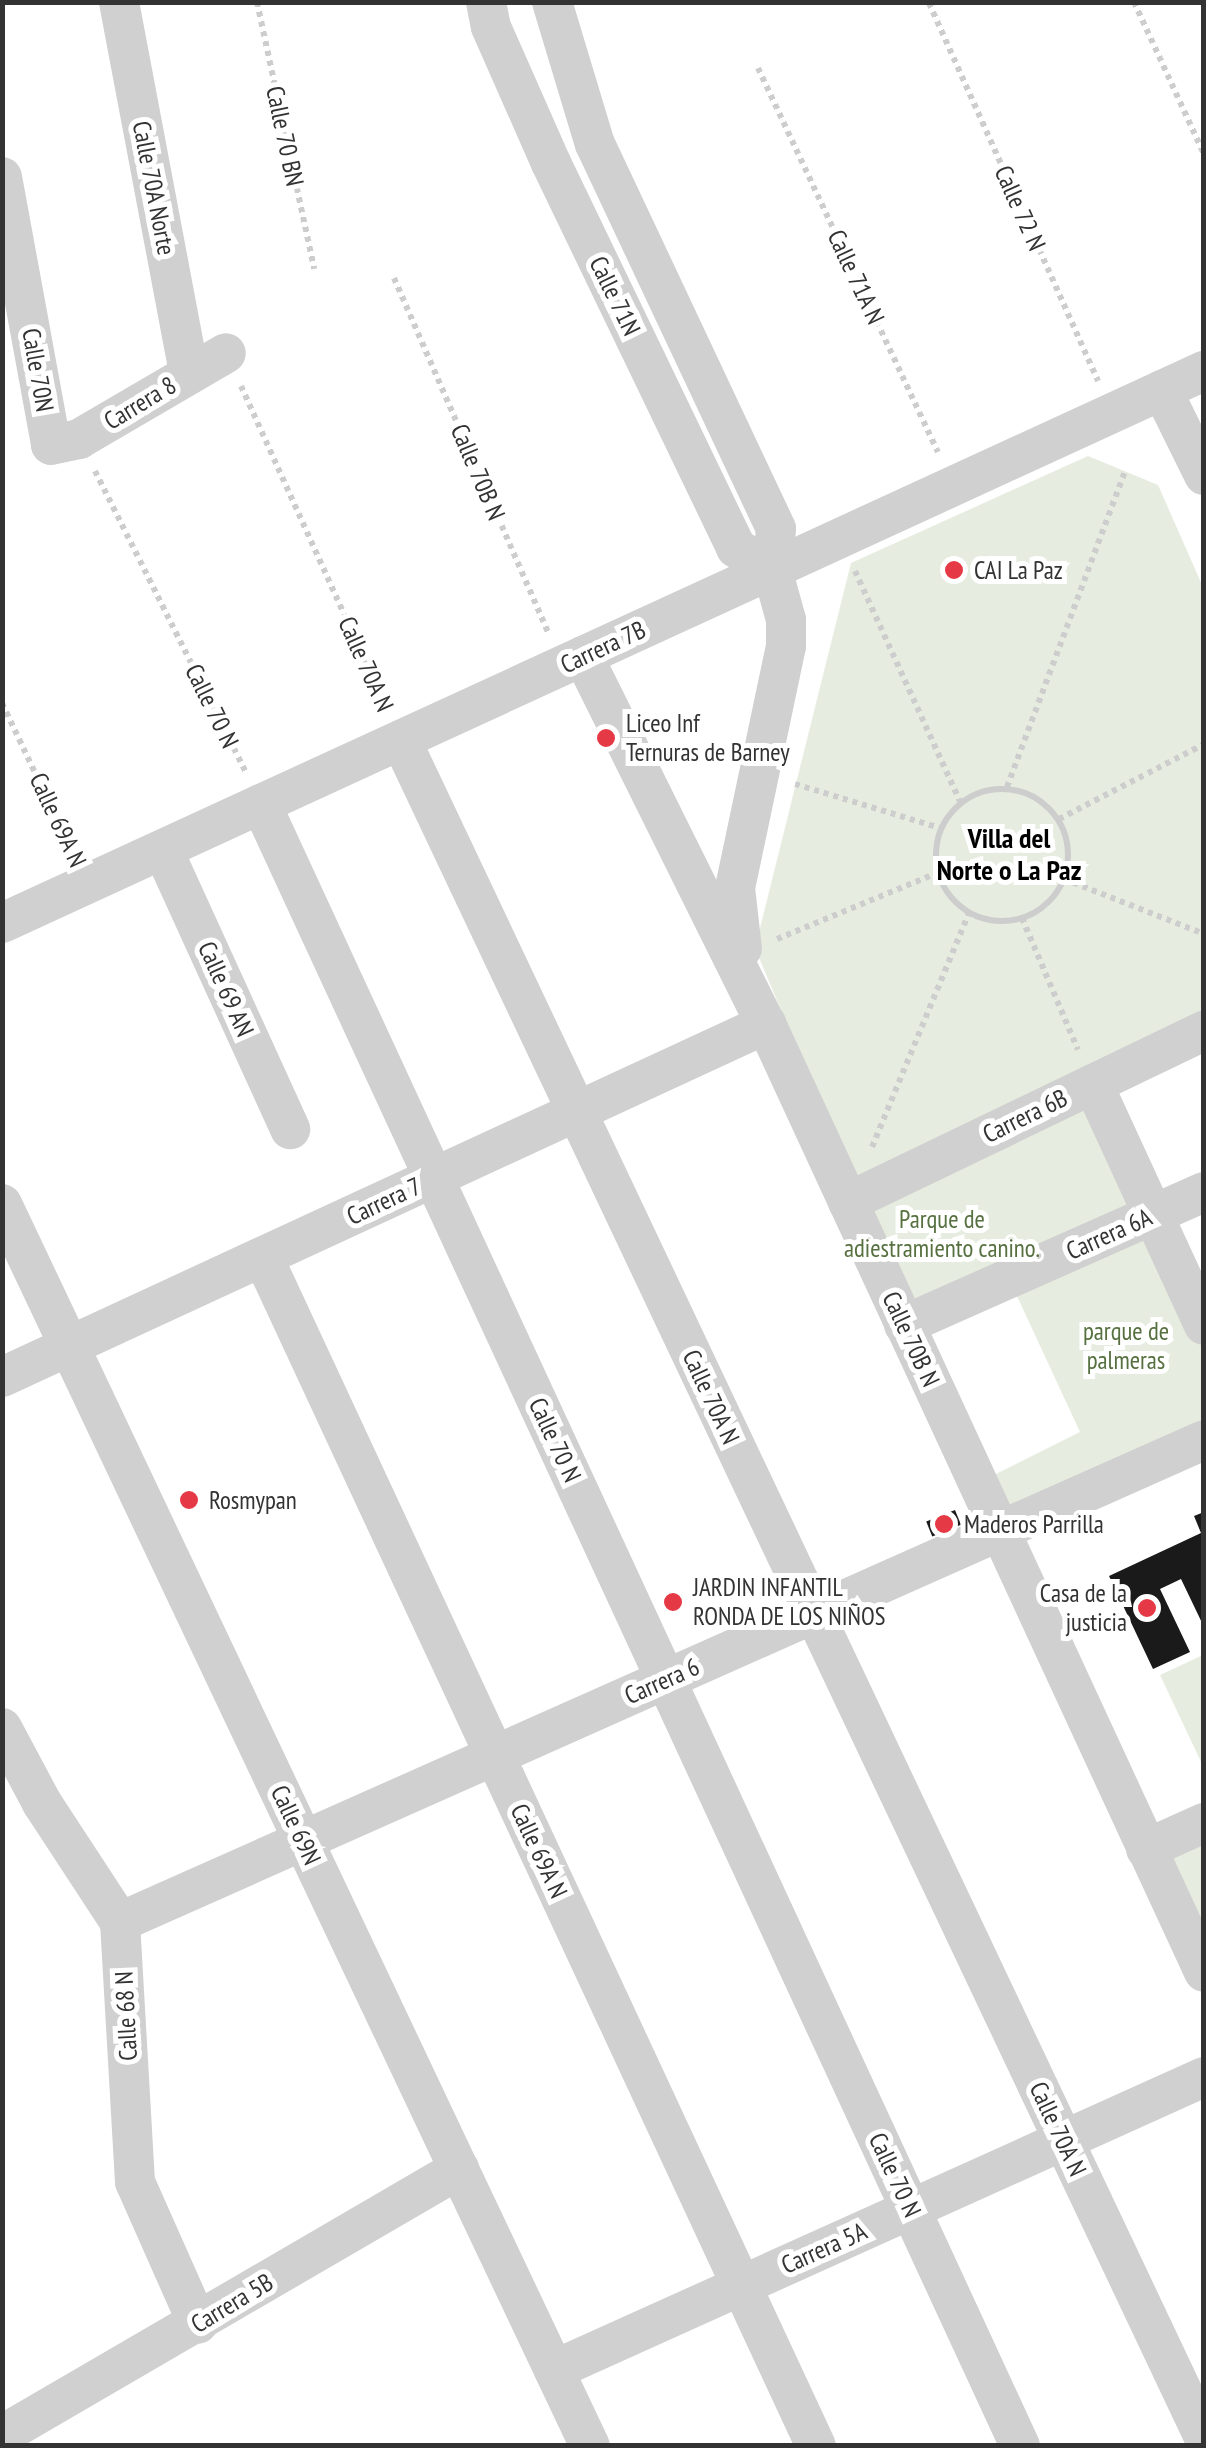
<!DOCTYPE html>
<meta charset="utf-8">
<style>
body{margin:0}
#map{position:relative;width:1206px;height:2448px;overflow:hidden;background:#fff;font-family:"PT Sans Narrow",sans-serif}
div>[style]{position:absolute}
.green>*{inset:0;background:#e6ecdf}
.building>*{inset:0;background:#1a1a1a;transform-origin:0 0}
.path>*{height:6px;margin-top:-3px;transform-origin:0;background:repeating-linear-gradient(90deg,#cdcdcd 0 5px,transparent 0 10px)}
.path>.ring{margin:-3px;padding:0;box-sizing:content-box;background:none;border:6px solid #cdcdcd;border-radius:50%}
.minor>*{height:40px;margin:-20px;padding:0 20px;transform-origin:20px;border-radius:20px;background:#d0d0d0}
.dots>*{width:28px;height:28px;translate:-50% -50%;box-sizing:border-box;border:5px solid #fff;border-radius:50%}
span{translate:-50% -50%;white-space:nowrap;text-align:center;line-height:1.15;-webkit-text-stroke:10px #fff;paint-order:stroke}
.street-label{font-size:25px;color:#333}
.poi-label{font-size:25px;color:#333}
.left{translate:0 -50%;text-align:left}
.right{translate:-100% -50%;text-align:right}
.park-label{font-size:25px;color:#56703f}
.neighbourhood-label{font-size:28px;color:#000;font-weight:700}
.frame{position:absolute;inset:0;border:5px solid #333;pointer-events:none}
</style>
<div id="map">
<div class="green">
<i style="clip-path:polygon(1088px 456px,1158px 485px,1203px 587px,1203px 1013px,855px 1187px,755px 948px,851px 563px)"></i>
<i style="clip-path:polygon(1087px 1100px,1203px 1331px,1203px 1428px,1017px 1521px,994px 1475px,1080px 1432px,1009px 1279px,904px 1325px,848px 1202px)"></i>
<i style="clip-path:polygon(1203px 1655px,1203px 1766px,1160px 1675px)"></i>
<i style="clip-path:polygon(1203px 1823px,1203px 1972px,1146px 1849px)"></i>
</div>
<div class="building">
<i style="left:955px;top:1510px;width:16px;height:31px;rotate:68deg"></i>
<i style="clip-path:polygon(1204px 1512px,1204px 1627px,1181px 1579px,1160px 1589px,1190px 1652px,1153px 1669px,1109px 1576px,1201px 1533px,1194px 1516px)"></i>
</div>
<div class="path">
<i style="left:257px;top:2px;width:273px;rotate:77.9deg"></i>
<i style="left:1134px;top:2px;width:167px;rotate:65.3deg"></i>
<i style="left:929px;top:3px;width:414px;rotate:65.9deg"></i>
<i style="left:758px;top:68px;width:424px;rotate:64.9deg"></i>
<i style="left:394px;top:278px;width:389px;rotate:66.5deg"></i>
<i style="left:241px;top:386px;width:352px;rotate:65.7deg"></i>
<i style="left:95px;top:471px;width:338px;rotate:63.4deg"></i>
<i style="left:855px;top:571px;width:253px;rotate:65.5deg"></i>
<i style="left:2px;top:703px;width:164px;rotate:64.7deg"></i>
<i style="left:795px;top:784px;width:152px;rotate:16.9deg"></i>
<i style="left:1007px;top:787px;width:337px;rotate:-69.5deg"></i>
<i class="ring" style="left:936px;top:789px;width:126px;height:126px"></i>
<i style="left:1059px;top:819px;width:163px;rotate:-27.3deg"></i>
<i style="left:1064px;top:879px;width:150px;rotate:21.4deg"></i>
<i style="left:1022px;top:918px;width:143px;rotate:67deg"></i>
<i style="left:777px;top:939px;width:173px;rotate:-22.4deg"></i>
<i style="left:872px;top:1147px;width:253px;rotate:-67.5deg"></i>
</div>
<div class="minor">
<i style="left:119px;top:2px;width:378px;rotate:79.3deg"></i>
<i style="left:486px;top:2px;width:25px;rotate:79deg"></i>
<i style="left:491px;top:27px;width:149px;rotate:66.2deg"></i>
<i style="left:551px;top:163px;width:427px;rotate:64.3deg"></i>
<i style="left:736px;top:548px;width:42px;rotate:30.3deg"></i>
<i style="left:552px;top:2px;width:148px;rotate:73.2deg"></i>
<i style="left:595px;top:144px;width:425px;rotate:64.8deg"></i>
<i style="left:776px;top:529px;width:40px;rotate:95.7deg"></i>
<i style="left:772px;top:569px;width:53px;rotate:74.6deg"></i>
<i style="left:786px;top:620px;width:26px;rotate:90deg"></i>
<i style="left:786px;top:646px;width:247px;rotate:101.9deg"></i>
<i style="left:735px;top:888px;width:61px;rotate:83.5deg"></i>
<i style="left:2px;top:177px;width:272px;rotate:79.6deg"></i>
<i style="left:51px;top:445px;width:29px;rotate:-12deg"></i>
<i style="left:79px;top:439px;width:170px;rotate:-30.3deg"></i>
<i style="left:1162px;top:390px;width:95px;rotate:63.7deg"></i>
<i style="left:583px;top:656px;width:411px;rotate:63.6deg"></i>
<i style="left:766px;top:1024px;width:1044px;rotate:65.2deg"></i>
<i style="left:401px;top:740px;width:1877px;rotate:64.68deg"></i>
<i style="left:261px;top:804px;width:1809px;rotate:65.19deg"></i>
<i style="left:163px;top:850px;width:307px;rotate:65.5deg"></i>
<i style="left:2px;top:923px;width:1323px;rotate:-24.67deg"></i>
<i style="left:1093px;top:1084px;width:265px;rotate:65.3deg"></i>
<i style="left:848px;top:1202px;width:395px;rotate:-25.7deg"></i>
<i style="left:2px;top:1204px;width:1374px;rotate:64.67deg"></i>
<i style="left:263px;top:1257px;width:1311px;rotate:65.06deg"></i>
<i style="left:904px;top:1325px;width:328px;rotate:-23.9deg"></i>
<i style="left:2px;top:1377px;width:842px;rotate:-24.8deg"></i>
<i style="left:2px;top:1728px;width:85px;rotate:61.9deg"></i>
<i style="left:42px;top:1803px;width:142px;rotate:56.8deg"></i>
<i style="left:120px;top:1922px;width:260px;rotate:86.7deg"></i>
<i style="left:135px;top:2182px;width:155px;rotate:66.1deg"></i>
<i style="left:1146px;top:1849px;width:64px;rotate:-24.1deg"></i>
<i style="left:120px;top:1922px;width:1186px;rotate:-23.97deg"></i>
<i style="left:554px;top:2370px;width:713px;rotate:-24.26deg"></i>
<i style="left:2px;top:2435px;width:529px;rotate:-30.2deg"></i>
</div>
<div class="dots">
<i style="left:954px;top:570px;background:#e63946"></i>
<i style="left:606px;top:738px;background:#e63946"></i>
<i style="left:189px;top:1500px;background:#e63946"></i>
<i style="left:944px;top:1524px;background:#e63946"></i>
<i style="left:673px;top:1602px;background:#e63946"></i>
<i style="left:1147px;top:1608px;background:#e63946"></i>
</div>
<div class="street-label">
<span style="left:285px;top:136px;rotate:78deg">Calle 70 BN</span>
<span style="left:154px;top:188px;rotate:79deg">Calle 70A Norte</span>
<span style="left:1020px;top:208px;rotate:66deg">Calle 72 N</span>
<span style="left:856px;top:277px;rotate:65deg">Calle 71A N</span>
<span style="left:615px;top:296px;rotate:64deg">Calle 71N</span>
<span style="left:38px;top:370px;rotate:80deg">Calle 70N</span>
<span style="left:140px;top:403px;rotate:-31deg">Carrera 8</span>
<span style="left:478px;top:472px;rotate:67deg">Calle 70B N</span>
<span style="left:603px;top:647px;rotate:-25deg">Carrera 7B</span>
<span style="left:366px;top:664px;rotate:66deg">Calle 70A N</span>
<span style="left:212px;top:706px;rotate:64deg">Calle 70 N</span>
<span style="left:58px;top:820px;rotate:65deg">Calle 69A N</span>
<span style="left:226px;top:989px;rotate:66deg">Calle 69 AN</span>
<span style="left:1025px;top:1116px;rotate:-26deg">Carrera 6B</span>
<span style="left:384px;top:1201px;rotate:-25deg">Carrera 7</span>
<span style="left:1109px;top:1234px;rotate:-24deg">Carrera 6A</span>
<span style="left:911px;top:1339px;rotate:65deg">Calle 70B N</span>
<span style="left:711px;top:1397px;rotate:65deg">Calle 70A N</span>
<span style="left:555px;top:1440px;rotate:65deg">Calle 70 N</span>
<span style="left:662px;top:1681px;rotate:-24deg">Carrera 6</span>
<span style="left:296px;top:1825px;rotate:65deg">Calle 69N</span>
<span style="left:539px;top:1851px;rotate:65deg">Calle 69A N</span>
<span style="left:126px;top:2016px;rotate:-93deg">Calle 68 N</span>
<span style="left:1058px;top:2129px;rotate:65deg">Calle 70A N</span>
<span style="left:895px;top:2175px;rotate:65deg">Calle 70 N</span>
<span style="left:824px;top:2248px;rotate:-24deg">Carrera 5A</span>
<span style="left:232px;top:2303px;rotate:-31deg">Carrera 5B</span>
</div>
<div class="poi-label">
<span class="left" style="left:974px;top:570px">CAI La Paz</span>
<span class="left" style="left:626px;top:738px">Liceo Inf<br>Ternuras de Barney</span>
<span class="left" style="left:209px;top:1500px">Rosmypan</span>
<span class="left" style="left:964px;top:1524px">Maderos Parrilla</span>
<span class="left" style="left:693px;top:1602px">JARDIN INFANTIL<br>RONDA DE LOS NIÑOS</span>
<span class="right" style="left:1127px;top:1608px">Casa de la<br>justicia</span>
</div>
<div class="park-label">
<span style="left:942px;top:1234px">Parque de<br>adiestramiento canino.</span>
<span style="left:1126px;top:1346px">parque de<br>palmeras</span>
</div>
<div class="neighbourhood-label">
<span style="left:1009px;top:854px">Villa del<br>Norte o La Paz</span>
</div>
<div class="frame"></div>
</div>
